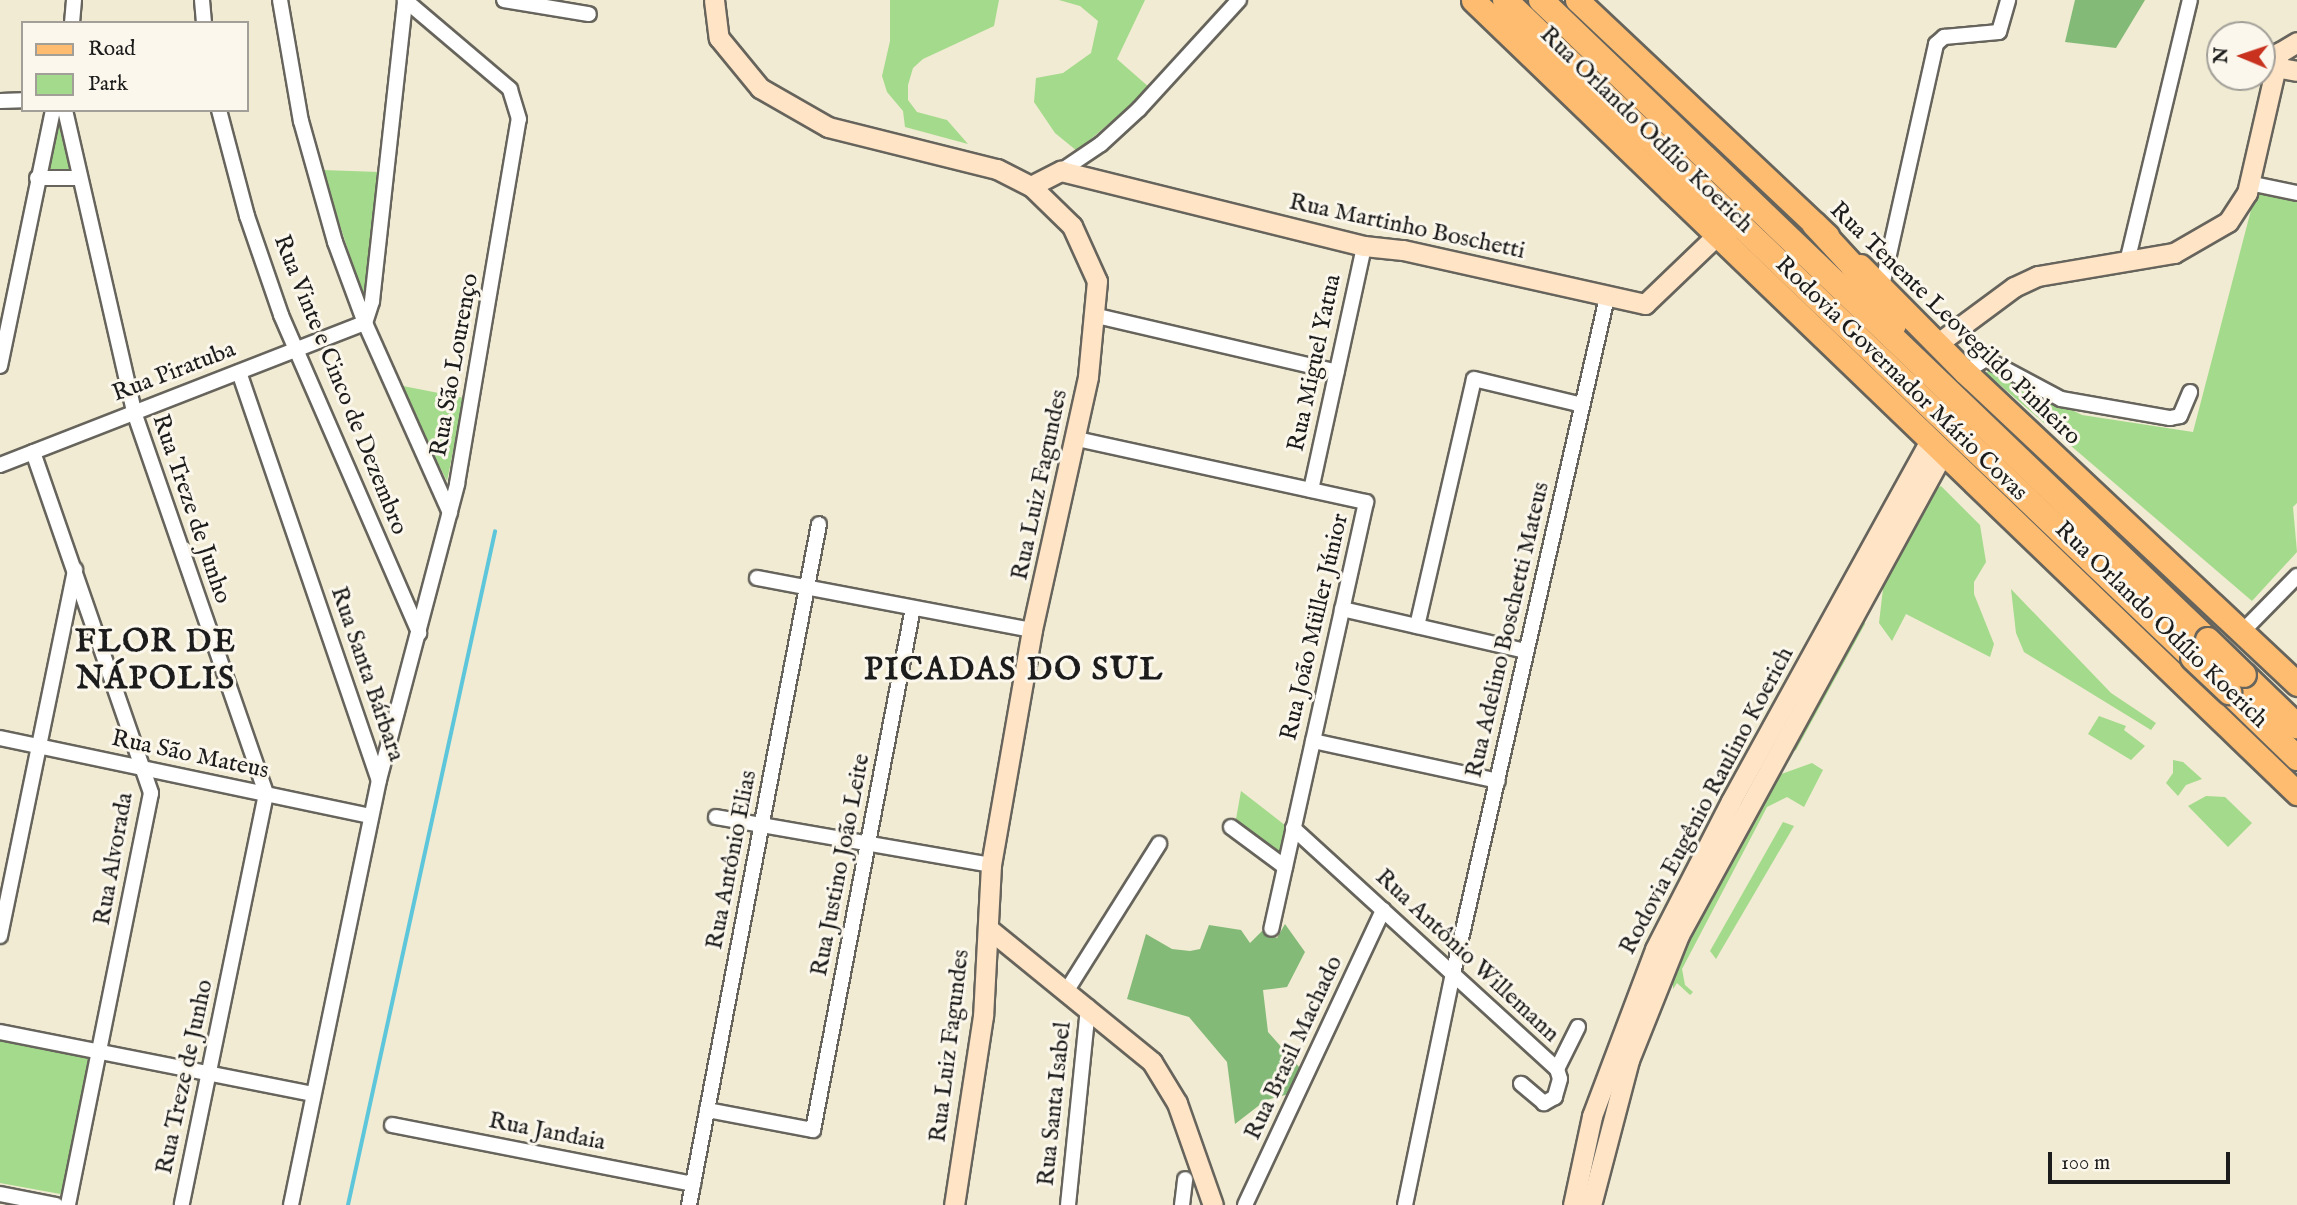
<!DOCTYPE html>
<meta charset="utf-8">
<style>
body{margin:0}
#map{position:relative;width:2297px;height:1205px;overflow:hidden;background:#f0ebd2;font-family:"IM FELL English",serif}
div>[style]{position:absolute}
.green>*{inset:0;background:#a4da8b}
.forest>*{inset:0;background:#83ba77}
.stream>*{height:3.5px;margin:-1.75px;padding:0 1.75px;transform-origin:1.75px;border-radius:1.75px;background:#5dc6da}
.roads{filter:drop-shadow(2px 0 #66645c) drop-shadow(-2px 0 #66645c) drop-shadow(0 2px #66645c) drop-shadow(0 -2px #66645c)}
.street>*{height:14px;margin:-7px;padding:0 7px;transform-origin:7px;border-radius:7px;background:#fff}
.secondary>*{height:19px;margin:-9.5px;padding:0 9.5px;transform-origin:9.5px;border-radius:9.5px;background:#ffe4c6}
.primary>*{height:23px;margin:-11.5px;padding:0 11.5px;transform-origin:11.5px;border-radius:11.5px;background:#febc70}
.highway>*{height:24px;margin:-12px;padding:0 12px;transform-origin:12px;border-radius:12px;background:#febc70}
.bridges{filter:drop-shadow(2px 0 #66645c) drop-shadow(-2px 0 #66645c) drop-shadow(0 2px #66645c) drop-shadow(0 -2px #66645c)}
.highway-bridge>*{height:24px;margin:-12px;padding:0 12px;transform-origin:12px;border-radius:12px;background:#febc70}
span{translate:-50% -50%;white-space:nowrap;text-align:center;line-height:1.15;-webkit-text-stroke:6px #fbf7ec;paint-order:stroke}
.street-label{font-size:24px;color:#1c1c1c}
.district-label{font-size:32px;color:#1c1c1c;font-weight:700;letter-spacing:2px}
.legend{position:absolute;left:21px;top:21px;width:228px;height:91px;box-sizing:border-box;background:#fbf7ec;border:2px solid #a29f99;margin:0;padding:9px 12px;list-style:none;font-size:21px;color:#1c1c1c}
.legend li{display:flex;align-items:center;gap:14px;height:35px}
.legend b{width:35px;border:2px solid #a29f99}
.north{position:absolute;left:2206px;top:21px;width:70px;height:70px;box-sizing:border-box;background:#fbf7ec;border:2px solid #a29f99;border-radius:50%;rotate:272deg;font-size:19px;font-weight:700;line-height:28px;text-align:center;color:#1c1c1c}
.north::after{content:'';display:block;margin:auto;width:24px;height:32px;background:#c8321e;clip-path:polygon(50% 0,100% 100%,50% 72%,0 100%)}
.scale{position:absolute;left:2048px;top:1152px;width:182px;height:32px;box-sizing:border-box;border:4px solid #1c1c1c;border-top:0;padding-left:9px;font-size:21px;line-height:24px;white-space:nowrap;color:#1c1c1c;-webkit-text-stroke:5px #fbf7ec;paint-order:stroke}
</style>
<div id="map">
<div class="green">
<i style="clip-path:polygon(890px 0,999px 0,994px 26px,923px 59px,913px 68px,908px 85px,908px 100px,917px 112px,947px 120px,968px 144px,905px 127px,903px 111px,887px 92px,882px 76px,890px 41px)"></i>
<i style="clip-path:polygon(1059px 0,1145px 0,1117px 59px,1150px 88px,1077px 151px,1055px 133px,1034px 102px,1036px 78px,1063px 73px,1091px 53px,1098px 21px,1080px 6px)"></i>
<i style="clip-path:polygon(59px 116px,71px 171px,47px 169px,54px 122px)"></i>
<i style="clip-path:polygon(322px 170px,379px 172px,365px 302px)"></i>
<i style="clip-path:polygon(2256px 191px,2297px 200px,2297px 503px,2293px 507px,2297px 552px,2252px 601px,1986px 373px,1991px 369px,2082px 415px,2193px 432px)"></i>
<i style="clip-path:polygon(398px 385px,464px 398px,447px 481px)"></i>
<i style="clip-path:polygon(1941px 486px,1980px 525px,1986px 562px,1974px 582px,1974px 594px,1994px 644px,1990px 657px,1906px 614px,1892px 641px,1879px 623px,1885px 572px,1930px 491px)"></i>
<i style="clip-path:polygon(2011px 589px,2111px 693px,2156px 723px,2151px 730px,2024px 652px,2016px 633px)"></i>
<i style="clip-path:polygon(1861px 608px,1865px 624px,1796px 750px,1787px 755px)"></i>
<i style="clip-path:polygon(2099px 716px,2126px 726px,2124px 730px,2145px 746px,2131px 760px,2088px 734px)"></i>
<i style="clip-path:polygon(2173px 760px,2183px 762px,2202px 779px,2186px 785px,2178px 796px,2166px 783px,2173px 773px)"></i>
<i style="clip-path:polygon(1812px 763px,1823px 770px,1804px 807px,1787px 797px,1767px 807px,1682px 969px,1685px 985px,1693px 992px,1690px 995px,1677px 983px,1673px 989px,1673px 974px,1768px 779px)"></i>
<i style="clip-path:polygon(1241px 791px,1286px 826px,1281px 855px,1236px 819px)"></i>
<i style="clip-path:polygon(2206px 796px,2225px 797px,2252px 823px,2228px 847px,2188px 806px)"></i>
<i style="clip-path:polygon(1783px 822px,1794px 826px,1716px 959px,1710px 951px)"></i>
<i style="clip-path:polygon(0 1038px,91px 1056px,66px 1195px,0 1183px)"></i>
</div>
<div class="forest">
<i style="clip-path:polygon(2075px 0,2145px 0,2116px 48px,2065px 42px)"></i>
<i style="clip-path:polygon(1285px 924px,1305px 952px,1287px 987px,1263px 990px,1268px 1032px,1300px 1068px,1289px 1094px,1266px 1100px,1235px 1124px,1227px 1062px,1189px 1017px,1127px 999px,1146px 934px,1172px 949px,1190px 951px,1200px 949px,1209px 925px,1241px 930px,1250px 943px,1262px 931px,1277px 938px)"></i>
</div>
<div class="stream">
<i style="left:348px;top:1205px;width:689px;rotate:-77.68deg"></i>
</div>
<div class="roads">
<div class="street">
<i style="left:202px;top:0;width:23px;rotate:85deg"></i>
<i style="left:280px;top:0;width:123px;rotate:80.2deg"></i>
<i style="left:301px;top:121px;width:126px;rotate:74.3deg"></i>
<i style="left:335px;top:242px;width:86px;rotate:69.7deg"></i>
<i style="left:365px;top:323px;width:208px;rotate:65.9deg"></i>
<i style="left:504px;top:0;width:86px;rotate:9.4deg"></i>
<i style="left:72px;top:23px;width:23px;rotate:-85deg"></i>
<i style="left:0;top:101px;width:23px;rotate:-2deg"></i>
<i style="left:65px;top:110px;width:310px;rotate:77.1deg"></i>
<i style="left:134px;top:412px;width:404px;rotate:70.9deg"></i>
<i style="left:266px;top:794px;width:419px;rotate:101.6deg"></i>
<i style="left:219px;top:110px;width:110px;rotate:75.2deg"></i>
<i style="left:247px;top:216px;width:105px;rotate:71deg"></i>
<i style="left:281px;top:315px;width:347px;rotate:66.5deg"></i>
<i style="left:1061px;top:171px;width:48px;rotate:-34deg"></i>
<i style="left:1101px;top:144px;width:52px;rotate:-42.6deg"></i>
<i style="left:1139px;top:109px;width:148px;rotate:-47.5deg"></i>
<i style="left:37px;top:178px;width:42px"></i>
<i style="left:2249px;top:183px;width:49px;rotate:11.8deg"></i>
<i style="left:2127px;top:262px;width:269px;rotate:-76.5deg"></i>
<i style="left:1882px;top:286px;width:248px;rotate:-77.4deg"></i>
<i style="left:1936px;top:44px;width:11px;rotate:-41deg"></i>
<i style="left:1944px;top:37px;width:55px;rotate:-5.2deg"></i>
<i style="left:1999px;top:32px;width:33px;rotate:-74deg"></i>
<i style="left:1097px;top:316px;width:246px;rotate:13.1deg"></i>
<i style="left:0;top:366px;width:261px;rotate:-78.3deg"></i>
<i style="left:239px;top:372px;width:431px;rotate:71.1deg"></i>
<i style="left:379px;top:780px;width:434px;rotate:101.7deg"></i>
<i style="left:1965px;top:372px;width:25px;rotate:-32deg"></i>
<i style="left:1986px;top:359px;width:85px;rotate:28.1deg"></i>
<i style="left:2061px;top:399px;width:111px;rotate:9.9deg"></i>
<i style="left:2170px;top:418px;width:10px;rotate:-11deg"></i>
<i style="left:2180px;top:416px;width:26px;rotate:-67deg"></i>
<i style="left:1077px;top:439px;width:296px;rotate:12.3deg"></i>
<i style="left:1366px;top:502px;width:437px;rotate:102.5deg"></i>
<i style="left:33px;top:452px;width:361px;rotate:70.9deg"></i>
<i style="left:151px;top:793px;width:420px;rotate:101.4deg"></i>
<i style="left:0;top:465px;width:392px;rotate:-21.3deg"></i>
<i style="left:365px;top:323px;width:23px;rotate:-72deg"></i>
<i style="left:372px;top:301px;width:303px;rotate:-83.7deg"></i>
<i style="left:1311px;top:490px;width:250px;rotate:-77.7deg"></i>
<i style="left:757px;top:578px;width:280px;rotate:10.7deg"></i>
<i style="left:1342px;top:609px;width:189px;rotate:12.9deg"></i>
<i style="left:1417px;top:626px;width:253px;rotate:-77deg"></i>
<i style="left:1474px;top:379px;width:111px;rotate:13.5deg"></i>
<i style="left:2241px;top:633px;width:80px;rotate:-45.5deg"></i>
<i style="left:0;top:738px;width:378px;rotate:11.9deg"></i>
<i style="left:1313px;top:741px;width:189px;rotate:12.2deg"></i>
<i style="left:379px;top:780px;width:306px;rotate:-75.2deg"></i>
<i style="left:457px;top:484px;width:370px;rotate:-80.4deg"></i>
<i style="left:519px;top:119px;width:31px;rotate:-107deg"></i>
<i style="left:510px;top:89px;width:138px;rotate:-139.7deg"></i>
<i style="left:716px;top:817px;width:279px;rotate:9.9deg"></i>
<i style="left:1231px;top:827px;width:67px;rotate:36.5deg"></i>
<i style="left:1293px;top:828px;width:357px;rotate:42.4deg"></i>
<i style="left:1557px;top:1069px;width:10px;rotate:73deg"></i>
<i style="left:1560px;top:1079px;width:19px;rotate:106deg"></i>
<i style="left:1555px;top:1097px;width:13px;rotate:151deg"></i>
<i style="left:1544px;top:1103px;width:30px;rotate:-140deg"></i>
<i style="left:0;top:936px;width:374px;rotate:-78.4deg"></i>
<i style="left:1067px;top:990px;width:173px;rotate:-57.8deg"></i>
<i style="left:0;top:1032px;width:319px;rotate:11.2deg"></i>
<i style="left:1557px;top:1069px;width:47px;rotate:-63.4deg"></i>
<i style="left:707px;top:1110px;width:108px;rotate:10.7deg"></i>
<i style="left:813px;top:1130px;width:531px;rotate:-79.16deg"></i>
<i style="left:392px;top:1125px;width:307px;rotate:11.1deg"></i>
<i style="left:0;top:1194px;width:57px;rotate:11.1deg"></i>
<i style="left:689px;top:1205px;width:693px;rotate:-79.19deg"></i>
<i style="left:1068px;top:1205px;width:199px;rotate:-84.2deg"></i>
<i style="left:1182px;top:1205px;width:26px;rotate:-83deg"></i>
<i style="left:1245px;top:1205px;width:326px;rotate:-64.9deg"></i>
<i style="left:1405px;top:1205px;width:236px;rotate:-78.3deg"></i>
<i style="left:1453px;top:974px;width:694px;rotate:-77.18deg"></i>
</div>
<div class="secondary">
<i style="left:714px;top:0;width:38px;rotate:83deg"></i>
<i style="left:719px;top:38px;width:65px;rotate:50.6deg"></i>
<i style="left:760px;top:88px;width:78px;rotate:29.8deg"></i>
<i style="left:828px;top:127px;width:174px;rotate:14deg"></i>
<i style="left:997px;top:169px;width:38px;rotate:27deg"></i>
<i style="left:1031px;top:186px;width:57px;rotate:44.3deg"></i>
<i style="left:1072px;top:226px;width:60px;rotate:65.6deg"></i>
<i style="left:1097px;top:281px;width:96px;rotate:95.4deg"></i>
<i style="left:1088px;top:377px;width:259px;rotate:102.5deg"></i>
<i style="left:1032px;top:630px;width:239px;rotate:99.9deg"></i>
<i style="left:991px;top:865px;width:151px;rotate:93deg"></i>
<i style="left:983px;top:1016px;width:191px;rotate:98.7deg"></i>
<i style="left:2275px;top:67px;width:22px;rotate:10deg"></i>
<i style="left:1031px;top:186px;width:34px;rotate:-27deg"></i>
<i style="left:1061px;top:171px;width:312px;rotate:13.9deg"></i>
<i style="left:1364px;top:246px;width:39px;rotate:6deg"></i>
<i style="left:1403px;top:250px;width:248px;rotate:12.6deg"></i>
<i style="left:1645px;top:304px;width:100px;rotate:-43.8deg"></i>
<i style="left:1937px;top:344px;width:96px;rotate:-36.5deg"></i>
<i style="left:2014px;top:287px;width:26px;rotate:-25deg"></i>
<i style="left:2038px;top:276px;width:138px;rotate:-9.6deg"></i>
<i style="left:2174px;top:253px;width:62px;rotate:-29.9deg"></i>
<i style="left:2228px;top:222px;width:35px;rotate:-57deg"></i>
<i style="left:2247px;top:193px;width:144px;rotate:-77.1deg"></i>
<i style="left:2279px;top:53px;width:21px;rotate:-31deg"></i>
<i style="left:989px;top:929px;width:210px;rotate:39.2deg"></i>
<i style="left:1152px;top:1062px;width:48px;rotate:58.6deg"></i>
<i style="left:1177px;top:1103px;width:108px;rotate:70.6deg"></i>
<i style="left:1573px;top:1205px;width:91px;rotate:-77.9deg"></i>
<i style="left:1592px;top:1116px;width:178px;rotate:-69.3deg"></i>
<i style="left:1655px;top:949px;width:166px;rotate:-62.8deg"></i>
<i style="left:1731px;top:801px;width:414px;rotate:-61.1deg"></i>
<i style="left:1591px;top:1205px;width:150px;rotate:-75.3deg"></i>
<i style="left:1629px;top:1060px;width:135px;rotate:-68.2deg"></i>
<i style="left:1679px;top:935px;width:552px;rotate:-61.3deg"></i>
</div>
<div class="primary">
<i style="left:1473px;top:0;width:1144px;rotate:43.9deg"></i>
<i style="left:1577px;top:0;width:344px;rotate:43.3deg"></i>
<i style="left:1860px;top:266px;width:149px;rotate:45.3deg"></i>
<i style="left:1965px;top:372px;width:456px;rotate:43.2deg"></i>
</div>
<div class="highway">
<i style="left:1505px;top:0;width:952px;rotate:43.72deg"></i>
<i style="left:1541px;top:0;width:924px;rotate:43.82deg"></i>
<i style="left:1671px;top:190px;width:69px;rotate:35.5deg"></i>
<i style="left:1814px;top:224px;width:56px;rotate:47.2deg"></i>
<i style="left:1852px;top:265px;width:73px;rotate:55deg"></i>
<i style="left:2244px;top:675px;width:74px;rotate:43.9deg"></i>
<i style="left:2229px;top:692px;width:95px;rotate:44.1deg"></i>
</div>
</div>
<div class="bridges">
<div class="highway-bridge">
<i style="left:2208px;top:640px;width:50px;rotate:44.2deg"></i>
<i style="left:2193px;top:658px;width:50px;rotate:43.4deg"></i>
</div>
</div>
<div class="street-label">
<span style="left:1646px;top:130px;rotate:44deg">Rua Orlando Odílio Koerich</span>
<span style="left:1407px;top:227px;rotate:12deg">Rua Martinho Boschetti</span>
<span style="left:1955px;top:324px;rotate:44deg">Rua Tenente Leovegildo Pinheiro</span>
<span style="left:1315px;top:363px;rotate:-78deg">Rua Miguel Yatua</span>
<span style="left:455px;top:365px;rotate:-80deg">Rua São Lourenço</span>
<span style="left:174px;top:372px;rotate:-21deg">Rua Piratuba</span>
<span style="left:1901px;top:379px;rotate:44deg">Rodovia Governador Mário Covas</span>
<span style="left:340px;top:385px;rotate:68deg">Rua Vinte e Cinco de Dezembro</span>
<span style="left:1040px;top:485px;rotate:-78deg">Rua Luiz Fagundes</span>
<span style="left:191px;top:509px;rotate:71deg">Rua Treze de Junho</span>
<span style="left:2161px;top:625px;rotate:44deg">Rua Orlando Odílio Koerich</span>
<span style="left:1315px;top:627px;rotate:-77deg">Rua João Müller Júnior</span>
<span style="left:1508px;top:630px;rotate:-77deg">Rua Adelino Boschetti Mateus</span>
<span style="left:367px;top:674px;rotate:71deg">Rua Santa Bárbara</span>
<span style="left:190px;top:755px;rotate:12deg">Rua São Mateus</span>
<span style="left:1707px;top:801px;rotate:-62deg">Rodovia Eugênio Raulino Koerich</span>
<span style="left:114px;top:859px;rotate:-80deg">Rua Alvorada</span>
<span style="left:732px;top:860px;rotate:-79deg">Rua Antônio Elias</span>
<span style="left:841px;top:865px;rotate:-79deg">Rua Justino João Leite</span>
<span style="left:1467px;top:956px;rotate:43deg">Rua Antônio Willemann</span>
<span style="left:950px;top:1046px;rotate:-83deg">Rua Luiz Fagundes</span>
<span style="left:1294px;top:1048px;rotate:-65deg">Rua Brasil Machado</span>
<span style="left:185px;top:1077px;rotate:-78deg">Rua Treze de Junho</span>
<span style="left:1055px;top:1104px;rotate:-84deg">Rua Santa Isabel</span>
<span style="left:547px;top:1132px;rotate:11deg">Rua Jandaia</span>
</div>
<div class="district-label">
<span style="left:156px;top:662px">FLOR DE<br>NÁPOLIS</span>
<span style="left:1014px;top:671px">PICADAS DO SUL</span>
</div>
<ul class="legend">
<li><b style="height:9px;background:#febc70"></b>Road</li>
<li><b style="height:19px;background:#a4da8b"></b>Park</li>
</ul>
<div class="north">N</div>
<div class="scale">100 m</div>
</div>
